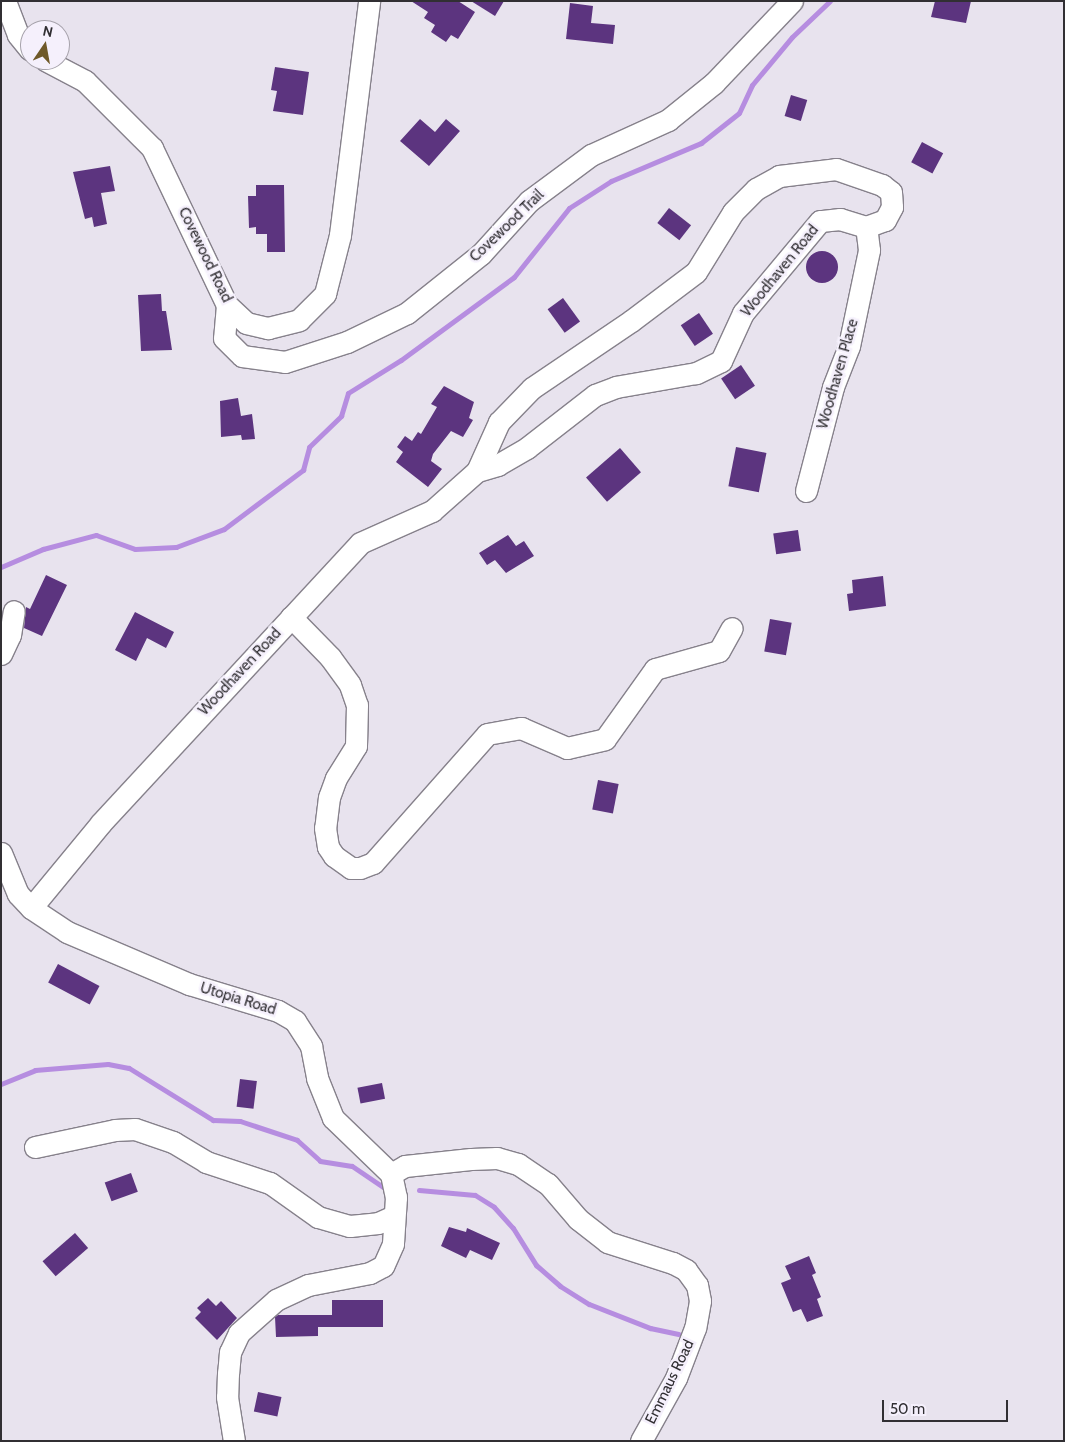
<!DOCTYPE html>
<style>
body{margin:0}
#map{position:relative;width:1065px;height:1442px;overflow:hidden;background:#e8e3ee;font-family:Cabin,sans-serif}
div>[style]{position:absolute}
.stream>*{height:5px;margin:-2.5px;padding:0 2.5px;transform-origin:2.5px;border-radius:2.5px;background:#b68de0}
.building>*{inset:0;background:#5c347f;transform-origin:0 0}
.round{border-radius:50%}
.roads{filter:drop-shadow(1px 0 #86818b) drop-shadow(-1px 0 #86818b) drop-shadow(0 1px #86818b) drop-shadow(0 -1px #86818b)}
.minor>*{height:21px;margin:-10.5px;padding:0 10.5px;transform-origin:10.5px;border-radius:10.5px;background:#fff}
span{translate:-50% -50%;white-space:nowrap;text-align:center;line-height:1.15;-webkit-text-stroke:5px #f5f0fc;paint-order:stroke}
.street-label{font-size:15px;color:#312f33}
.frame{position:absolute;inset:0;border:2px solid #312f33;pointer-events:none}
.north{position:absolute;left:20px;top:20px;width:50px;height:50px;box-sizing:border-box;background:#f5f0fc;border:1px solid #a7a3ac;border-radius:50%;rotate:12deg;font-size:14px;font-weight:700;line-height:20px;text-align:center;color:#312f33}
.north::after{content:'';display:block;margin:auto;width:18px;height:22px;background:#6f5929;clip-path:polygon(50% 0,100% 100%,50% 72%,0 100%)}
.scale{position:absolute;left:882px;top:1400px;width:126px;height:22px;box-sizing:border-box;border:2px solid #312f33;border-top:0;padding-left:6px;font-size:15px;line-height:18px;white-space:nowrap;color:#312f33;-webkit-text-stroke:4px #f5f0fc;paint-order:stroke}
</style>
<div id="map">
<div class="stream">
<i style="left:1px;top:567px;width:46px;rotate:-23.2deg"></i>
<i style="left:43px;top:549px;width:55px;rotate:-14.8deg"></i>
<i style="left:96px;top:535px;width:41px;rotate:19.7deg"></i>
<i style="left:135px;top:549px;width:41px;rotate:-2.8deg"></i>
<i style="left:176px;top:547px;width:51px;rotate:-20.6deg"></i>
<i style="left:224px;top:529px;width:99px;rotate:-36.8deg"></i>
<i style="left:303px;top:470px;width:24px;rotate:-75deg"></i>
<i style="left:309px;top:447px;width:45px;rotate:-44.1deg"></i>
<i style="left:341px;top:416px;width:24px;rotate:-73deg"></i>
<i style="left:348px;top:393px;width:62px;rotate:-31.9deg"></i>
<i style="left:401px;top:360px;width:140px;rotate:-36.3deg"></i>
<i style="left:514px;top:277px;width:88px;rotate:-51.4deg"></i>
<i style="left:569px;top:208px;width:50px;rotate:-32.7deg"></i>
<i style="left:611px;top:181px;width:98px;rotate:-22.9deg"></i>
<i style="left:701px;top:143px;width:48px;rotate:-38.3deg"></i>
<i style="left:739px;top:113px;width:31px;rotate:-65deg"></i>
<i style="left:752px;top:85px;width:62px;rotate:-50.2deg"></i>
<i style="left:792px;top:37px;width:52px;rotate:-43.5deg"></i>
<i style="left:1px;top:1084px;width:37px;rotate:-22deg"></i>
<i style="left:35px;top:1070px;width:73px;rotate:-4.7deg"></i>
<i style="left:108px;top:1064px;width:21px;rotate:11deg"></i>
<i style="left:129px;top:1068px;width:99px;rotate:31.8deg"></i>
<i style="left:213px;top:1120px;width:27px;rotate:2deg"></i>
<i style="left:240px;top:1121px;width:60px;rotate:18.4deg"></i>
<i style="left:297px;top:1140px;width:31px;rotate:42deg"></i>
<i style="left:320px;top:1161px;width:32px;rotate:9deg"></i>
<i style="left:352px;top:1166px;width:41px;rotate:34.1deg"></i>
<i style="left:419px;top:1190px;width:56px;rotate:5.1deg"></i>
<i style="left:475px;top:1195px;width:22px;rotate:32deg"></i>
<i style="left:494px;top:1207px;width:28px;rotate:48deg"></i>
<i style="left:513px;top:1228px;width:44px;rotate:58.1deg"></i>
<i style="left:536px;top:1265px;width:32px;rotate:41deg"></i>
<i style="left:560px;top:1286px;width:34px;rotate:32deg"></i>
<i style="left:589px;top:1304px;width:66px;rotate:21.5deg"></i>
<i style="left:650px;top:1328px;width:29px;rotate:12deg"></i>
</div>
<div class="building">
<i style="clip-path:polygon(411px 1px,458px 1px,475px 12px,458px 39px,451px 35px,446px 42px,431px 32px,435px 25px,424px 18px,428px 12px)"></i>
<i style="clip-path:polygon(471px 1px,504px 1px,495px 16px)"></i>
<i style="clip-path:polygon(935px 1px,971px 1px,966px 23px,931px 17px)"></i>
<i style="clip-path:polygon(570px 3px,593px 6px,591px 23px,615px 25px,613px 44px,566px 39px)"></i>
<i style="clip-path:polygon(275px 67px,309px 72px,303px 115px,273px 111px,277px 91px,271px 90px)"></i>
<i style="left:791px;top:95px;width:17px;height:22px;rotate:17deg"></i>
<i style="clip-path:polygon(420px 119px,435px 132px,446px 119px,460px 131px,429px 166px,400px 141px)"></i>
<i style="left:922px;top:142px;width:24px;height:23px;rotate:28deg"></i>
<i style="clip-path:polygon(110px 166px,115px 191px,101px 193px,107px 224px,94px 227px,92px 217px,85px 219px,73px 172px)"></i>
<i style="clip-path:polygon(256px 185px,284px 185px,285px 252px,267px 252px,267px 234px,256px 234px,256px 227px,249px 228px,248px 196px,256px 196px)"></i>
<i style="left:669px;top:208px;width:28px;height:19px;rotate:38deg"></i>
<i class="round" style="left:806px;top:251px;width:32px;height:32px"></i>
<i style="clip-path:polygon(161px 294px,162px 311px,166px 311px,172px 350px,141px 351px,138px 295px)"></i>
<i style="left:563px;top:298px;width:29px;height:19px;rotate:54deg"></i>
<i style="left:699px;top:313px;width:25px;height:22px;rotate:56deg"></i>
<i style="left:741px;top:365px;width:25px;height:24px;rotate:56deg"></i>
<i style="clip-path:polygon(444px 386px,474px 402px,469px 418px,473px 420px,463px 437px,451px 431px,433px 454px,431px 461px,442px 469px,428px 487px,396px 462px,403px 452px,397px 447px,405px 436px,412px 441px,418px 432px,421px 434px,437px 407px,431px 404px)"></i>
<i style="clip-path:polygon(238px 398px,241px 416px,252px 414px,255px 439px,242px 440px,241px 435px,221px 437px,220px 401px)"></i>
<i style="left:736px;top:447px;width:31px;height:40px;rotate:11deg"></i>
<i style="left:620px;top:448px;width:32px;height:45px;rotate:49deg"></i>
<i style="left:798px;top:530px;width:21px;height:25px;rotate:82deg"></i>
<i style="clip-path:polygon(508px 535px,516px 546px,524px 541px,534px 556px,506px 573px,495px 560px,487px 565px,479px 553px)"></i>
<i style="clip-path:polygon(46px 575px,67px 585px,42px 636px,24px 628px,26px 607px,30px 609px)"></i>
<i style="clip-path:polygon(883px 576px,886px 606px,849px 611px,847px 594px,853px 593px,852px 580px)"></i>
<i style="clip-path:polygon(135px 612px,174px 632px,166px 648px,147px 638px,136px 661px,115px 650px)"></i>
<i style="left:770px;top:619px;width:22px;height:33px;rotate:10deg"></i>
<i style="left:598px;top:780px;width:21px;height:30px;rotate:11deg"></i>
<i style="left:58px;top:964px;width:47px;height:21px;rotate:28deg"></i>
<i style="left:240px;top:1079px;width:17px;height:28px;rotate:7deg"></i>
<i style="left:382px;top:1083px;width:16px;height:25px;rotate:79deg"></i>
<i style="left:131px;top:1173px;width:20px;height:28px;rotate:70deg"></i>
<i style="clip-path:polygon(449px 1227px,466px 1232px,467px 1228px,500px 1243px,492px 1260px,470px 1250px,466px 1258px,441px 1246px)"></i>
<i style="left:75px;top:1233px;width:20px;height:43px;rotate:49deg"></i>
<i style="clip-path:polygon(809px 1256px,816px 1273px,812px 1275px,821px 1297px,817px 1299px,823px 1316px,807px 1322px,801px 1309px,793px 1312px,781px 1283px,791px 1279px,785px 1266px)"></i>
<i style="clip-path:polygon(208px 1298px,216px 1306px,221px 1301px,237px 1318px,217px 1340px,195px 1318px,201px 1312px,197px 1308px)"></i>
<i style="clip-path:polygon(332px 1300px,383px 1300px,383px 1327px,318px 1327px,318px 1336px,276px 1337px,275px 1317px,278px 1315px,332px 1315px)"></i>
<i style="left:258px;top:1392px;width:24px;height:20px;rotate:12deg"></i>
</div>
<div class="roads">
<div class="minor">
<i style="left:5px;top:1px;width:36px;rotate:69deg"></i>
<i style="left:18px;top:35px;width:19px;rotate:51deg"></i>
<i style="left:45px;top:60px;width:45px;rotate:27.7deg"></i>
<i style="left:85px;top:81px;width:95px;rotate:45deg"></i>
<i style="left:152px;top:148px;width:174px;rotate:64.5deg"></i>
<i style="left:227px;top:305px;width:26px;rotate:43deg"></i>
<i style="left:246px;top:323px;width:23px;rotate:13deg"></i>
<i style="left:268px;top:328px;width:32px;rotate:-14deg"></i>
<i style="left:299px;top:320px;width:37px;rotate:-45deg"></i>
<i style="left:325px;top:294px;width:61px;rotate:-75.7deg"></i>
<i style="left:340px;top:235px;width:236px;rotate:-82.9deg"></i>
<i style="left:227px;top:305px;width:33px;rotate:95deg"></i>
<i style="left:224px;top:338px;width:25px;rotate:45deg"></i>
<i style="left:242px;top:356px;width:43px;rotate:7.9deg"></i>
<i style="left:285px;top:362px;width:65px;rotate:-17.9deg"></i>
<i style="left:347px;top:342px;width:67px;rotate:-25.8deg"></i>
<i style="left:407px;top:313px;width:95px;rotate:-38.6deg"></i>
<i style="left:481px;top:254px;width:72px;rotate:-47.8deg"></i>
<i style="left:529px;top:201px;width:77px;rotate:-36.6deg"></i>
<i style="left:591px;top:155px;width:85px;rotate:-24.4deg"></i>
<i style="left:668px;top:120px;width:59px;rotate:-38.8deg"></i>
<i style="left:714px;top:83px;width:113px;rotate:-46.4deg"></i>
<i style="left:806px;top:491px;width:107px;rotate:-75.4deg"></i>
<i style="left:833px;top:387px;width:44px;rotate:-68.7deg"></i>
<i style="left:849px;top:346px;width:98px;rotate:-78.2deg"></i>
<i style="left:869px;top:250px;width:23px;rotate:-97deg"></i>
<i style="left:291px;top:617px;width:56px;rotate:45.7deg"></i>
<i style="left:330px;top:657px;width:34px;rotate:54deg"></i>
<i style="left:350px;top:685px;width:21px;rotate:71deg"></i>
<i style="left:357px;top:705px;width:41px;rotate:91.4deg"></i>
<i style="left:356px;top:746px;width:38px;rotate:122deg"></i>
<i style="left:336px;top:778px;width:20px;rotate:110deg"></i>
<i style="left:329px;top:797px;width:31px;rotate:97deg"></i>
<i style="left:325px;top:828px;width:19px;rotate:81deg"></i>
<i style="left:328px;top:847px;width:11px;rotate:56deg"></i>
<i style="left:334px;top:856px;width:21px;rotate:35deg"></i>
<i style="left:351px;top:868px;width:9px"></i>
<i style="left:360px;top:868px;width:14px;rotate:-21deg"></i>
<i style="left:373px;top:863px;width:172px;rotate:-48.5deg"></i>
<i style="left:487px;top:734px;width:35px;rotate:-10deg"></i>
<i style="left:521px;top:728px;width:50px;rotate:23.5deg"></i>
<i style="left:567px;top:748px;width:39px;rotate:-13deg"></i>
<i style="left:605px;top:739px;width:86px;rotate:-54.5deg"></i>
<i style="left:655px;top:669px;width:66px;rotate:-15.7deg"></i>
<i style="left:719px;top:651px;width:26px;rotate:-61deg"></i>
<i style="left:1px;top:654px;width:21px;rotate:-65deg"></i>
<i style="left:10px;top:635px;width:24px;rotate:-81deg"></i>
<i style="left:1px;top:853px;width:44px;rotate:67.5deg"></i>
<i style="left:18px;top:894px;width:19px;rotate:47deg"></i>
<i style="left:31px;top:908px;width:43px;rotate:33.7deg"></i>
<i style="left:67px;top:932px;width:133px;rotate:23.1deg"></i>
<i style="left:189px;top:984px;width:93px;rotate:16.9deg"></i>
<i style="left:278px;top:1011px;width:20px;rotate:30deg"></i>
<i style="left:295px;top:1021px;width:30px;rotate:57deg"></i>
<i style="left:311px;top:1046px;width:33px;rotate:79deg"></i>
<i style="left:317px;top:1078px;width:43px;rotate:68.2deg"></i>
<i style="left:333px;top:1118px;width:81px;rotate:44deg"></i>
<i style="left:391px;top:1174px;width:24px;rotate:78deg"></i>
<i style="left:396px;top:1197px;width:47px;rotate:93.7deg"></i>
<i style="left:393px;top:1244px;width:24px;rotate:114deg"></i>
<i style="left:383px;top:1266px;width:15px;rotate:152deg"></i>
<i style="left:370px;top:1273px;width:63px;rotate:169deg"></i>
<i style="left:308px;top:1285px;width:35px;rotate:155deg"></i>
<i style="left:276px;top:1300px;width:50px;rotate:138.3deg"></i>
<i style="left:239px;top:1333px;width:21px;rotate:115deg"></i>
<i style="left:230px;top:1352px;width:21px;rotate:95deg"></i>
<i style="left:228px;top:1373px;width:24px;rotate:92deg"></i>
<i style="left:227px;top:1397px;width:45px;rotate:81deg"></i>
<i style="left:31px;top:908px;width:110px;rotate:-50.5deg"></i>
<i style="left:101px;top:823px;width:381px;rotate:-47.2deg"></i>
<i style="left:360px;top:543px;width:79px;rotate:-24deg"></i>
<i style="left:432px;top:511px;width:60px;rotate:-41.6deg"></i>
<i style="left:477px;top:471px;width:54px;rotate:-65.8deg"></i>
<i style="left:499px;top:422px;width:47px;rotate:-45.9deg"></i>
<i style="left:532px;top:388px;width:120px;rotate:-34.1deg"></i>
<i style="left:631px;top:321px;width:81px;rotate:-37deg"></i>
<i style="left:696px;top:272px;width:70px;rotate:-58.3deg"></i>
<i style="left:733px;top:212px;width:33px;rotate:-45deg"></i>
<i style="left:756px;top:189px;width:26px;rotate:-29deg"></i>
<i style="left:779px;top:176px;width:57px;rotate:-7deg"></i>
<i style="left:836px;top:169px;width:49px;rotate:19.2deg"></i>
<i style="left:882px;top:185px;width:11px;rotate:38deg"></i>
<i style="left:891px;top:192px;width:15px;rotate:86deg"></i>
<i style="left:892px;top:207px;width:15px;rotate:118deg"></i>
<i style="left:885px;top:220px;width:20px;rotate:160deg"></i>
<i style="left:866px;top:227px;width:27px;rotate:-163deg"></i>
<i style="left:840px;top:219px;width:20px;rotate:174deg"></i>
<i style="left:820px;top:221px;width:120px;rotate:129.9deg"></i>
<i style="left:743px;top:313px;width:53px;rotate:114.6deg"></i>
<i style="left:721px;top:361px;width:28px;rotate:154deg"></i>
<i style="left:696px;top:373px;width:81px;rotate:170.1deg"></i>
<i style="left:616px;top:387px;width:22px;rotate:159deg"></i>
<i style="left:595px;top:395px;width:86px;rotate:142.1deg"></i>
<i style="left:527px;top:448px;width:34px;rotate:150deg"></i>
<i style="left:498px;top:465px;width:22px;rotate:164deg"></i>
<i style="left:35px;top:1147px;width:82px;rotate:-12deg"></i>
<i style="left:115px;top:1130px;width:20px;rotate:-3deg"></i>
<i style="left:135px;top:1129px;width:40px;rotate:18.9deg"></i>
<i style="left:173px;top:1142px;width:39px;rotate:31deg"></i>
<i style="left:206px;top:1162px;width:67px;rotate:18.2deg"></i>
<i style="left:270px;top:1183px;width:59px;rotate:35.3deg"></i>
<i style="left:318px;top:1217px;width:33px;rotate:16deg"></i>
<i style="left:350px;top:1226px;width:28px;rotate:-6deg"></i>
<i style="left:378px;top:1223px;width:17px;rotate:-24deg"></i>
<i style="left:391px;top:1174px;width:16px;rotate:-30deg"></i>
<i style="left:405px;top:1166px;width:66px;rotate:-6.1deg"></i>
<i style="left:471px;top:1159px;width:26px;rotate:-2deg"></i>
<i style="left:497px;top:1158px;width:22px;rotate:16deg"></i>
<i style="left:518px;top:1164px;width:36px;rotate:34deg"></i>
<i style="left:548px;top:1184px;width:46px;rotate:49.4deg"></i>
<i style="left:578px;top:1219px;width:37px;rotate:38deg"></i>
<i style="left:607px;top:1242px;width:69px;rotate:17.7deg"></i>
<i style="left:673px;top:1263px;width:15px;rotate:28deg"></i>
<i style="left:686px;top:1270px;width:19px;rotate:54deg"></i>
<i style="left:697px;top:1285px;width:16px;rotate:79deg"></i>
<i style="left:700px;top:1301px;width:27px;rotate:100deg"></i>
<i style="left:695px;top:1328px;width:53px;rotate:110.8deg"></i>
<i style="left:676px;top:1378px;width:72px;rotate:119.1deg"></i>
</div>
</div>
<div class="street-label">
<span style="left:507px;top:226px;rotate:-44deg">Covewood Trail</span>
<span style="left:205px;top:255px;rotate:64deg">Covewood Road</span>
<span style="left:780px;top:271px;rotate:-51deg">Woodhaven Road</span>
<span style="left:838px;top:374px;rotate:-74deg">Woodhaven Place</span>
<span style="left:240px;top:672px;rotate:-47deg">Woodhaven Road</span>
<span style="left:238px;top:999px;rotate:17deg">Utopia Road</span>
<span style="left:670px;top:1382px;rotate:-64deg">Emmaus Road</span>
</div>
<div class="frame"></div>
<div class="north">N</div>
<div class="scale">50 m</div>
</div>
